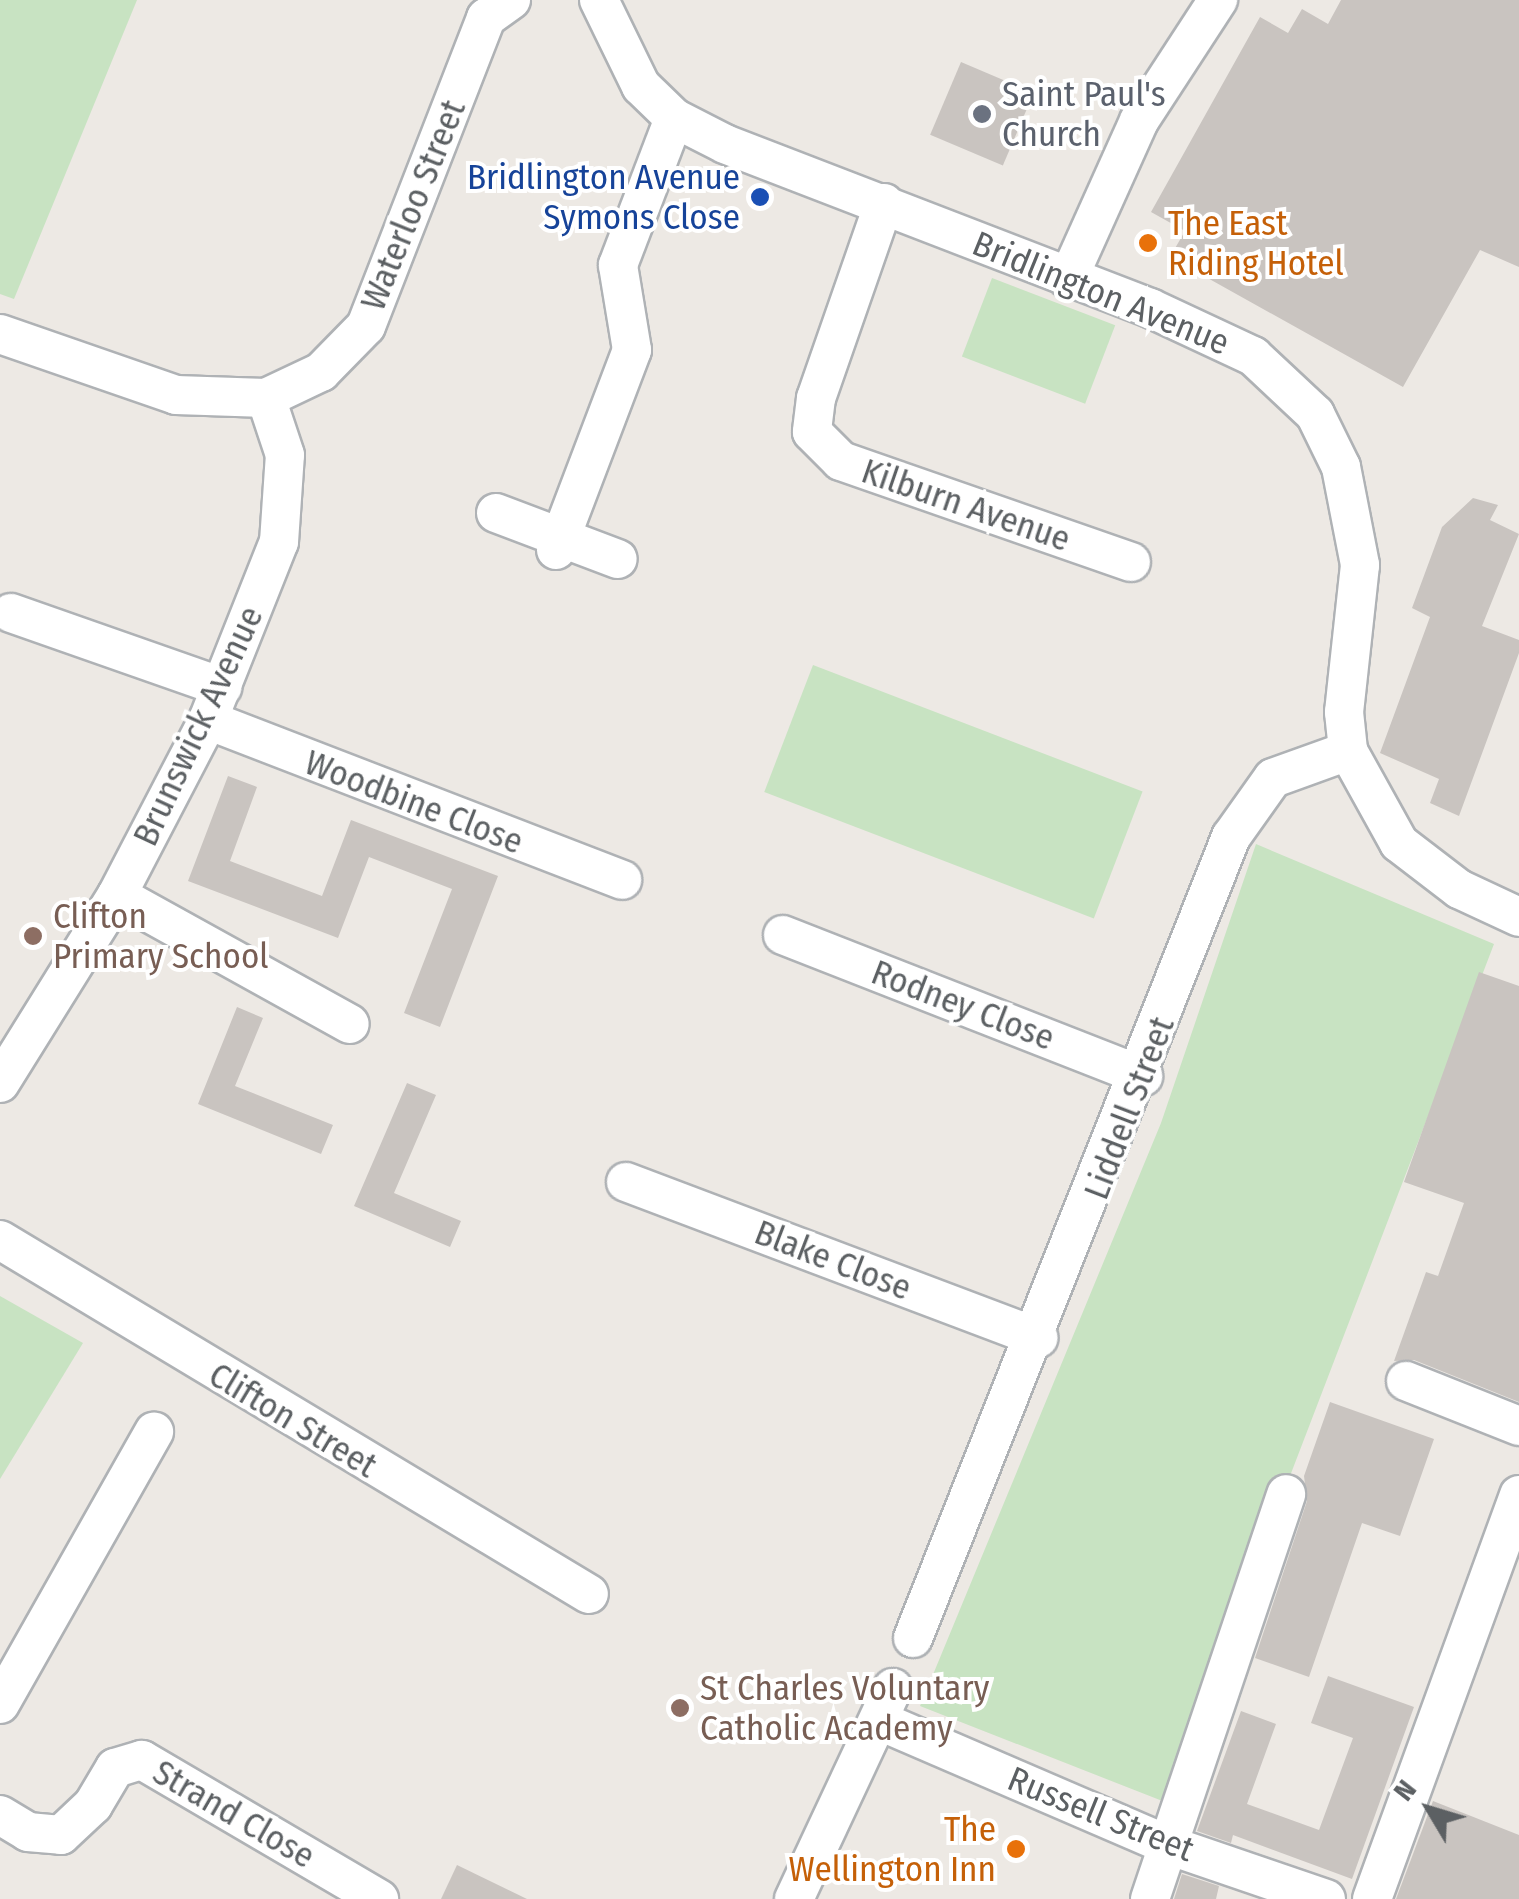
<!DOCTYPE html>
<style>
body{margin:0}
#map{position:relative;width:1519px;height:1899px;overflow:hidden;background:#ede9e4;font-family:"Fira Sans Condensed",sans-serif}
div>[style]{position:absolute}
.green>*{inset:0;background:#c8e3c2;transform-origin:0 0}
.building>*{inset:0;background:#c9c4c0;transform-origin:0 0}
.roads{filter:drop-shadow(2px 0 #afb2b5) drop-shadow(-2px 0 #afb2b5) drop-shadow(0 2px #afb2b5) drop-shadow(0 -2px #afb2b5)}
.minor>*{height:38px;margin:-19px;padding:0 19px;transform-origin:19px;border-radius:19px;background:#fff}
.dots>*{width:28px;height:28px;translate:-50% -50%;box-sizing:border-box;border:5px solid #fff;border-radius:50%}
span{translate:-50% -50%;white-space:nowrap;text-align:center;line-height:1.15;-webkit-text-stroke:8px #fff;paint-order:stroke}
.worship-label{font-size:35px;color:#5b616d}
.left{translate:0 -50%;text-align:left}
.transit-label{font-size:35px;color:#164399}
.right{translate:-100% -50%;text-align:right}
.street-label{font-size:35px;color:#5c6063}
.food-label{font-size:35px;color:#c56008}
.education-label{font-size:35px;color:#785e54}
.north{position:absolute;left:1379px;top:1759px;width:100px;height:100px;-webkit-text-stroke:8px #fff;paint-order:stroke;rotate:308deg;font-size:28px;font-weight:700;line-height:40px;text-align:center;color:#5c6063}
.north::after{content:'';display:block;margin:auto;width:35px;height:45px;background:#5c6063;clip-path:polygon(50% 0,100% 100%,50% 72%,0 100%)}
</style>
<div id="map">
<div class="green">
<i style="clip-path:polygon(0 0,137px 0,14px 299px,0 294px)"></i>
<i style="left:992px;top:278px;width:132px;height:84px;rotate:21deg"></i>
<i style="left:813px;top:665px;width:353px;height:136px;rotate:21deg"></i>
<i style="clip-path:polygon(1256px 844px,1494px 944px,1165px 1802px,920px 1706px,1161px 1123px)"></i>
<i style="clip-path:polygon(0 1296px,83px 1343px,0 1479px)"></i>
</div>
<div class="building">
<i style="clip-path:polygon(1341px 0,1519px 0,1519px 267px,1480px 250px,1403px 387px,1170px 257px,1185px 231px,1151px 212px,1260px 17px,1288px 33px,1302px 9px,1328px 24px)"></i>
<i style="left:961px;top:62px;width:79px;height:79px;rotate:23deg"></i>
<i style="clip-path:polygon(1473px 498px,1498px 505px,1490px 520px,1519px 534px,1482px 626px,1519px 640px,1519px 653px,1459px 816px,1430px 803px,1439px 779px,1380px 753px,1430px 617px,1412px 608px,1442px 527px)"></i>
<i style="clip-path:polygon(228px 776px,257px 787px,230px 861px,322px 896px,351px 820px,498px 876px,440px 1027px,404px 1013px,452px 889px,369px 857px,338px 938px,188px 881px)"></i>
<i style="clip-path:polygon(1479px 972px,1519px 986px,1519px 1402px,1414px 1360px,1394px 1361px,1426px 1272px,1438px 1276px,1464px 1203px,1404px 1182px)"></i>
<i style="clip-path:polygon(237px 1007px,263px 1018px,235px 1086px,333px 1125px,321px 1154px,198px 1104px)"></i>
<i style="clip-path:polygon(407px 1083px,436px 1095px,394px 1193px,461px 1221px,450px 1247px,354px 1206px)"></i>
<i style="clip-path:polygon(1330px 1402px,1434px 1439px,1400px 1536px,1362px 1523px,1309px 1677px,1255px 1658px,1307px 1501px,1304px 1476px)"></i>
<i style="clip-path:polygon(1328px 1676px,1414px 1707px,1352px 1879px,1233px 1835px,1231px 1843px,1197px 1831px,1241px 1711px,1276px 1724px,1247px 1804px,1319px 1830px,1353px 1738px,1311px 1723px)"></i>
<i style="clip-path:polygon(1433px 1801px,1519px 1835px,1519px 1899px,1396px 1899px)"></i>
<i style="clip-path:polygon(457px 1865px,527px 1899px,441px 1899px)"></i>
<i style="clip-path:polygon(1182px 1874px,1219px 1886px,1216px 1899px,1174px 1899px)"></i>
</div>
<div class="roads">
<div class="minor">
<i style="left:599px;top:0;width:96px;rotate:64deg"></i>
<i style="left:641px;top:86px;width:46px;rotate:44.1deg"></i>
<i style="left:674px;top:118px;width:57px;rotate:27deg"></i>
<i style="left:725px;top:144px;width:456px;rotate:21.1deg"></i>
<i style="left:1150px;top:308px;width:114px;rotate:25deg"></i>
<i style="left:1253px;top:356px;width:85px;rotate:43.1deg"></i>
<i style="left:1315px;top:414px;width:59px;rotate:63.9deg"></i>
<i style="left:1341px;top:467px;width:100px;rotate:79deg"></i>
<i style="left:1360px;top:565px;width:148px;rotate:96.2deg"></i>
<i style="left:1344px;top:712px;width:39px;rotate:84deg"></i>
<i style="left:1348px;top:751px;width:105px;rotate:61deg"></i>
<i style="left:1399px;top:843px;width:76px;rotate:37.5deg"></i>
<i style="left:1459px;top:889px;width:66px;rotate:25deg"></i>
<i style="left:884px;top:203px;width:207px;rotate:109.2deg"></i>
<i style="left:816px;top:398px;width:34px;rotate:97deg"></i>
<i style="left:812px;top:432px;width:41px;rotate:45deg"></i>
<i style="left:841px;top:461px;width:307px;rotate:19.2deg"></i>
<i style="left:1068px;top:279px;width:173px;rotate:-65.8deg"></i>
<i style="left:1139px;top:121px;width:145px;rotate:-56.9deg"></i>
<i style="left:0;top:334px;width:186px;rotate:19.1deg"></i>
<i style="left:176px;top:395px;width:90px;rotate:1.9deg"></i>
<i style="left:266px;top:398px;width:61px;rotate:-25.3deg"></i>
<i style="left:321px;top:372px;width:64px;rotate:-45.6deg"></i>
<i style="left:366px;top:326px;width:331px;rotate:-68.7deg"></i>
<i style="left:486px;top:18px;width:31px;rotate:-36deg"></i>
<i style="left:496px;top:513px;width:130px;rotate:20.7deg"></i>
<i style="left:556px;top:550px;width:214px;rotate:-69.2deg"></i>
<i style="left:632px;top:350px;width:86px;rotate:-99.4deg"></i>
<i style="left:618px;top:265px;width:157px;rotate:-69.1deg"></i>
<i style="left:11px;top:613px;width:224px;rotate:19.3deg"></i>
<i style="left:208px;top:720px;width:444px;rotate:21.1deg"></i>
<i style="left:117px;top:895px;width:266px;rotate:29deg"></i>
<i style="left:783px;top:935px;width:387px;rotate:21.4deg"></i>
<i style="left:0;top:1083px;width:221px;rotate:-58.1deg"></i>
<i style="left:117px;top:895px;width:197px;rotate:-62.5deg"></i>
<i style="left:208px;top:720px;width:192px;rotate:-68.3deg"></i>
<i style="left:279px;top:542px;width:87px;rotate:-86.1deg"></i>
<i style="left:285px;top:455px;width:60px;rotate:-108.4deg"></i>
<i style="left:626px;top:1182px;width:441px;rotate:20.7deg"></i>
<i style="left:0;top:1240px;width:687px;rotate:31.01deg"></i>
<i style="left:1406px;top:1381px;width:122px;rotate:21.7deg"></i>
<i style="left:913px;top:1638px;width:862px;rotate:-68.35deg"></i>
<i style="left:1231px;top:837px;width:72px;rotate:-54.6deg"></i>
<i style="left:1273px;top:778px;width:80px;rotate:-19.8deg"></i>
<i style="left:0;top:1704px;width:313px;rotate:-60.5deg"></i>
<i style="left:880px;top:1721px;width:314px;rotate:23.3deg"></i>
<i style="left:1168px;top:1845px;width:167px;rotate:18.9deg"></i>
<i style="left:0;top:1815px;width:33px;rotate:31deg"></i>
<i style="left:28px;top:1832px;width:33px;rotate:5deg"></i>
<i style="left:61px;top:1835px;width:44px;rotate:-43.2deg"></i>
<i style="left:93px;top:1805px;width:43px;rotate:-59.3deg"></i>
<i style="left:115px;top:1768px;width:28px;rotate:-17deg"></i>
<i style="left:142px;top:1760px;width:275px;rotate:30.4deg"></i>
<i style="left:794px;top:1899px;width:233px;rotate:-64.9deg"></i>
<i style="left:1150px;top:1899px;width:427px;rotate:-71.4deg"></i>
<i style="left:1372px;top:1899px;width:430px;rotate:-70deg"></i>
</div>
</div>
<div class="dots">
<i style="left:982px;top:114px;background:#6b7280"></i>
<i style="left:760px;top:197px;background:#1a4fb4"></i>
<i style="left:1148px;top:243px;background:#e8710a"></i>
<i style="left:33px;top:936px;background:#8d6e63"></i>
<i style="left:680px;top:1708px;background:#8d6e63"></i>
<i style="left:1016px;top:1849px;background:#e8710a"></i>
</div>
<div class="worship-label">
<span class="left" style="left:1002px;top:114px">Saint Paul's<br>Church</span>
</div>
<div class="transit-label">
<span class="right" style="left:740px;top:197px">Bridlington Avenue<br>Symons Close</span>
</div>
<div class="street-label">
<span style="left:413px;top:205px;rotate:-68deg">Waterloo Street</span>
<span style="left:1101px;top:293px;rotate:22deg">Bridlington Avenue</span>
<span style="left:966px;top:505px;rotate:19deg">Kilburn Avenue</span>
<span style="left:198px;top:726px;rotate:-65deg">Brunswick Avenue</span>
<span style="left:414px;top:802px;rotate:21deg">Woodbine Close</span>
<span style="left:963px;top:1005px;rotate:21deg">Rodney Close</span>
<span style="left:1129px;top:1108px;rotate:-69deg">Liddell Street</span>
<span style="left:833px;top:1260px;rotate:21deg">Blake Close</span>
<span style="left:293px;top:1420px;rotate:31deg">Clifton Street</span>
<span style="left:234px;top:1814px;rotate:30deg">Strand Close</span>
<span style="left:1101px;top:1814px;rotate:22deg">Russell Street</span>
</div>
<div class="food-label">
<span class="left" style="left:1168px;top:243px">The East<br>Riding Hotel</span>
<span class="right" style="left:996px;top:1849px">The<br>Wellington Inn</span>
</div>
<div class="education-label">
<span class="left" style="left:53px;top:936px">Clifton<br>Primary School</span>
<span class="left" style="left:700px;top:1708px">St Charles Voluntary<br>Catholic Academy</span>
</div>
<div class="north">N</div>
</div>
